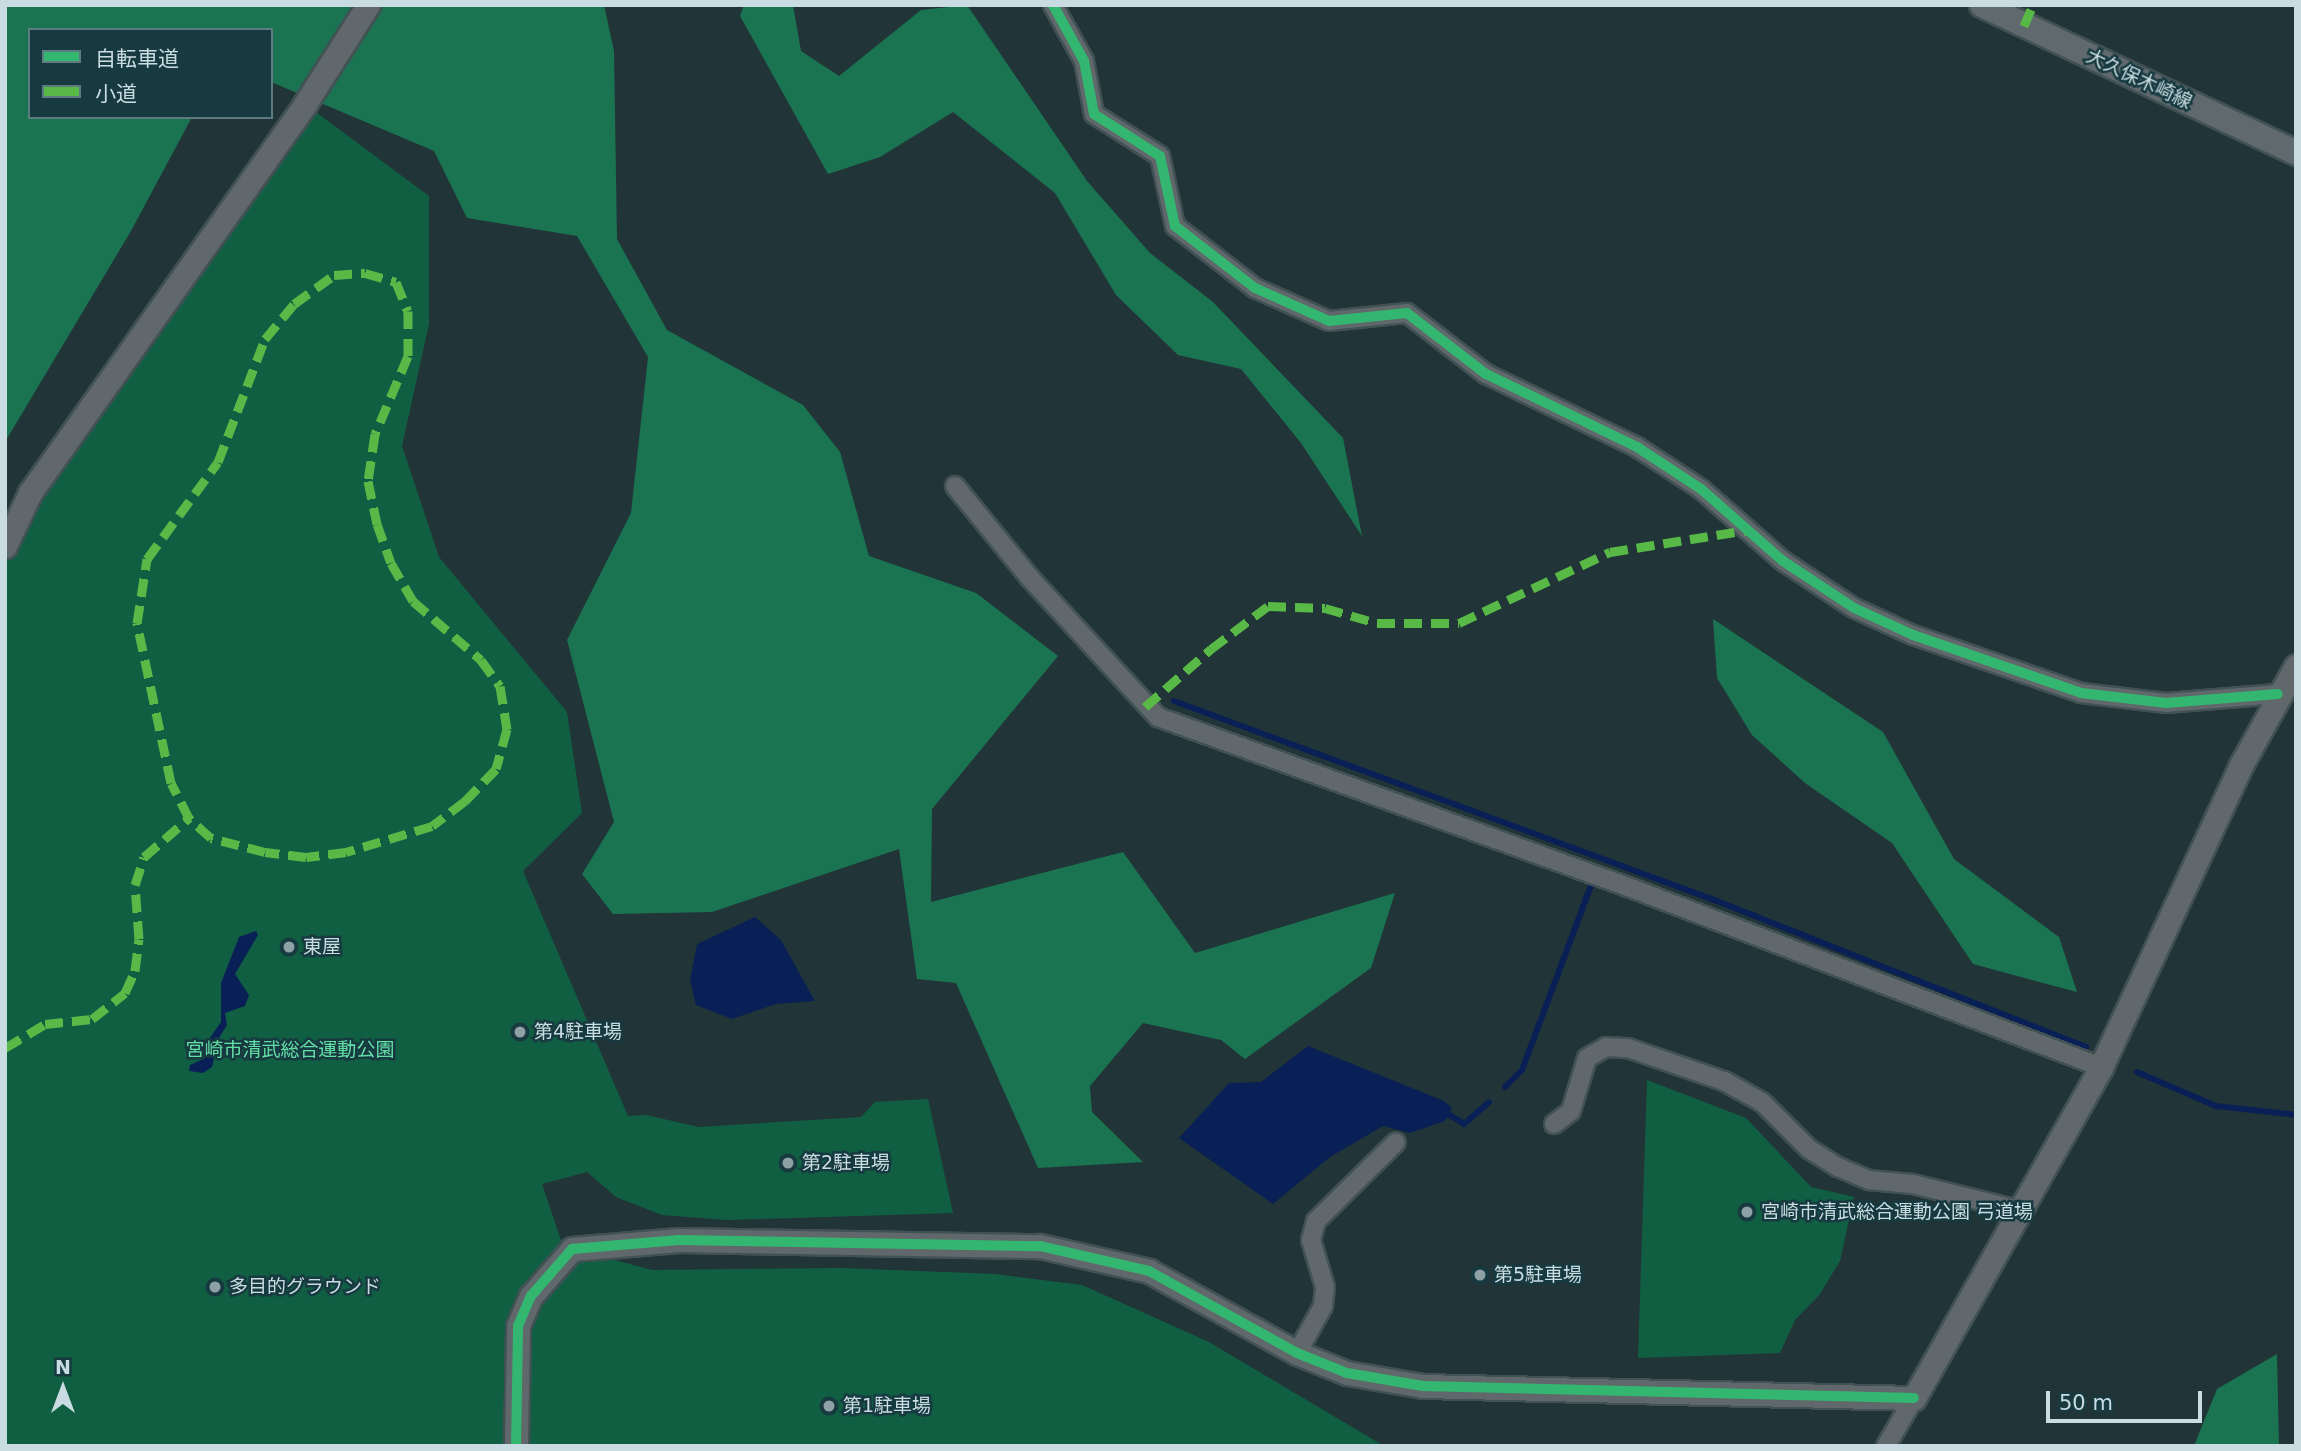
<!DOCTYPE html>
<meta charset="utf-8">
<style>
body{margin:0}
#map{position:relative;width:2301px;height:1451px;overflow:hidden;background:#213437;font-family:"DejaVu Sans","Noto Sans JP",sans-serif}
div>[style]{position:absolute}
.green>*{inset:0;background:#115f43}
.forest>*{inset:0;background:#1a7452}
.water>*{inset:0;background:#092056}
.stream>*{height:6px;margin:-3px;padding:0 3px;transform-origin:3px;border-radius:3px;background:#092056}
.roads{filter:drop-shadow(2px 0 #415154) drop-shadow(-2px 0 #415154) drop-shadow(0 2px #415154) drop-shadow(0 -2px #415154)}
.minor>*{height:18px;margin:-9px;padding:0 9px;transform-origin:9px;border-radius:9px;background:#60686b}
.tertiary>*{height:23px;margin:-11.5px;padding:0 11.5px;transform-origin:11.5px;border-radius:11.5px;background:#60686b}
.secondary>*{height:24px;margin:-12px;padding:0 12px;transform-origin:12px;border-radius:12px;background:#606a6e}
.quiet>*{height:9px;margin-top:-4.5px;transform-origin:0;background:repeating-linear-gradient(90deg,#58b947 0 18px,transparent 0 27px)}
.cycleway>*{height:10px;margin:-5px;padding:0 5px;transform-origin:5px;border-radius:5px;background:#33b770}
.dots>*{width:19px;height:19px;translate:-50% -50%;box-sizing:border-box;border:4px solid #173a41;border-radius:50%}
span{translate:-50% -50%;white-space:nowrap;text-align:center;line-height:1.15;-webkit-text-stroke:5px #173a41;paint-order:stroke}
.street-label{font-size:19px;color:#c9dce1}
.poi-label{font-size:19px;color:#c9dce1}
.left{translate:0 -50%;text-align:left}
.park-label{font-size:19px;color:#63dfa6}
.frame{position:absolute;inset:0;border:7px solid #c9dce1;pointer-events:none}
.legend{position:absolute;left:28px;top:28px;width:245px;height:91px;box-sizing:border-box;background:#173a41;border:2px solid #5e7b81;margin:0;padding:9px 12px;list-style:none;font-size:21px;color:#c9dce1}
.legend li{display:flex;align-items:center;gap:14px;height:35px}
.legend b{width:35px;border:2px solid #5e7b81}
.north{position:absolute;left:28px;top:1353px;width:70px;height:70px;-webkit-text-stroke:5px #173a41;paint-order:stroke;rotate:0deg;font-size:19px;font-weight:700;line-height:28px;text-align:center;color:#c9dce1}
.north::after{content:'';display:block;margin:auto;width:24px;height:32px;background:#c9dce1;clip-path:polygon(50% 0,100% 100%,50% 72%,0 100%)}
.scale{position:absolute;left:2046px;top:1391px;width:156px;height:32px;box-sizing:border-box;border:4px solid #c9dce1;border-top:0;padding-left:9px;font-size:21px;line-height:24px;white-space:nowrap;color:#c9dce1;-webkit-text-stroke:5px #173a41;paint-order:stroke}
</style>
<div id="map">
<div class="green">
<i style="clip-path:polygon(305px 104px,429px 196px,429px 324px,402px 446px,439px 557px,567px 712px,582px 813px,523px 871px,628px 1116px,646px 1115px,699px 1127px,861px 1117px,875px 1102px,928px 1099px,953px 1213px,727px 1220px,662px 1215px,616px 1197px,587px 1172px,542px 1184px,563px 1246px,652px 1270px,842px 1268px,995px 1274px,1082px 1285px,1209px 1342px,1384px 1446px,5px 1446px,5px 546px)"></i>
<i style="clip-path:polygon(1647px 1080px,1746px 1118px,1811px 1187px,1854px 1197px,1840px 1261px,1820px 1294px,1795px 1320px,1780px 1353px,1638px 1358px)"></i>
</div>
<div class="forest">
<i style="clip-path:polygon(5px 5px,604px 5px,614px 51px,617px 239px,667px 330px,803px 405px,840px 452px,869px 556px,976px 593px,1058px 656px,932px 809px,931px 902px,1123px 852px,1195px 953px,1395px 893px,1371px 968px,1245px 1059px,1221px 1040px,1143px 1023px,1090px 1086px,1092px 1112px,1143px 1162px,1038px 1168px,956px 983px,917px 979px,899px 849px,712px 912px,613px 914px,582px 874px,614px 822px,567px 640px,631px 513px,648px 357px,577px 236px,467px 218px,434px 151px,271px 82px,271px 30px,30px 30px,30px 117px,192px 117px,131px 231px,5px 442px)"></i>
<i style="clip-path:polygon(744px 5px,793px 5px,801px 51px,839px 76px,921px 10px,967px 5px,1087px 181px,1150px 253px,1213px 302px,1343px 438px,1362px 536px,1301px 443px,1241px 369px,1178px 355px,1116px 295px,1055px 193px,953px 112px,880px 157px,828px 174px,740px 16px)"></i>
<i style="clip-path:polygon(1713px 619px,1883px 732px,1954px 859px,2059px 937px,2077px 992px,1973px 964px,1892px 843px,1805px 783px,1752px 735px,1717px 678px)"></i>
<i style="clip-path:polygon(2277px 1354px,2279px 1446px,2194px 1446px,2217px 1389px)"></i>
</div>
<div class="water">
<i style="clip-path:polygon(755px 917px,781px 940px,815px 1001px,776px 1004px,732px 1019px,696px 1005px,690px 980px,697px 944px)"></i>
<i style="clip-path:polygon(256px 931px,258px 935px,235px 974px,249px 995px,245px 1006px,225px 1013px,227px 1025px,219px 1038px,212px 1067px,203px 1073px,189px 1071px,190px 1065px,205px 1058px,207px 1042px,221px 1022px,221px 983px,239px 937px)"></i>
<i style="clip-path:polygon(1308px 1046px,1444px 1101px,1452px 1108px,1445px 1121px,1410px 1133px,1383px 1126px,1330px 1157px,1273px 1204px,1179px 1138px,1229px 1083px,1261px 1082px)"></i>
</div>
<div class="stream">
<i style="left:1174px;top:701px;width:579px;rotate:20.22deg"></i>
<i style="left:1717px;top:901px;width:397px;rotate:21.6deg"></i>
<i style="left:2137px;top:1072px;width:86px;rotate:23.3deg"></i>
<i style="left:2216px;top:1106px;width:81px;rotate:6.4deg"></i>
<i style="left:1505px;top:1087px;width:24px;rotate:-45deg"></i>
<i style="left:1522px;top:1070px;width:200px;rotate:-69.5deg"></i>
<i style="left:1446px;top:1113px;width:21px;rotate:31deg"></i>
<i style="left:1464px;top:1124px;width:33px;rotate:-41deg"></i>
</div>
<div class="roads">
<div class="minor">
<i style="left:1053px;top:5px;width:64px;rotate:61deg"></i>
<i style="left:1084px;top:61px;width:54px;rotate:79.3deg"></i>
<i style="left:1094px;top:114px;width:78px;rotate:32.5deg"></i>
<i style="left:1160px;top:156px;width:72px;rotate:77.9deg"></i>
<i style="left:1175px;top:226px;width:101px;rotate:37.8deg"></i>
<i style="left:1255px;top:288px;width:81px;rotate:24deg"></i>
<i style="left:1329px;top:321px;width:78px;rotate:-5.9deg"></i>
<i style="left:1407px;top:313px;width:100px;rotate:37.7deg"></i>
<i style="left:1486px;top:374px;width:168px;rotate:25.8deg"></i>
<i style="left:1637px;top:447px;width:77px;rotate:33.3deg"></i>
<i style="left:1701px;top:489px;width:109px;rotate:41.3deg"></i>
<i style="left:1783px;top:561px;width:85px;rotate:33.5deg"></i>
<i style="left:1854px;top:608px;width:65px;rotate:24.6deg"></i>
<i style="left:1913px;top:635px;width:178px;rotate:19deg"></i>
<i style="left:2081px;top:693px;width:86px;rotate:6.7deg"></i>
<i style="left:2166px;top:703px;width:112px;rotate:-4.6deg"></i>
<i style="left:955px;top:486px;width:119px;rotate:50.8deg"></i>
<i style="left:1030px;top:578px;width:189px;rotate:47.4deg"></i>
<i style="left:1158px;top:717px;width:503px;rotate:19.88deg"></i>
<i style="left:1631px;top:888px;width:503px;rotate:20.85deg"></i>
<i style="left:1554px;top:1124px;width:21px;rotate:-37deg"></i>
<i style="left:1571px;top:1111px;width:55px;rotate:-73.2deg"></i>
<i style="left:1587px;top:1058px;width:22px;rotate:-30deg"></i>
<i style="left:1606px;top:1047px;width:22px;rotate:3deg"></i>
<i style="left:1628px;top:1048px;width:102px;rotate:19deg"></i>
<i style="left:1724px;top:1081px;width:43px;rotate:28.9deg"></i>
<i style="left:1762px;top:1102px;width:66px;rotate:45deg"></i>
<i style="left:1809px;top:1149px;width:34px;rotate:32deg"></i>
<i style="left:1838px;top:1167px;width:34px;rotate:23deg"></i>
<i style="left:1869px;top:1180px;width:43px;rotate:5.3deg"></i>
<i style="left:1912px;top:1184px;width:110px;rotate:13.7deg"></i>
<i style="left:1297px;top:1353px;width:54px;rotate:-61deg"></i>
<i style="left:1323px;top:1306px;width:19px;rotate:-84deg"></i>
<i style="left:1325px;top:1287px;width:49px;rotate:-106.6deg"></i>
<i style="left:1311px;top:1240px;width:20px;rotate:-75deg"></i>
<i style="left:1316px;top:1221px;width:112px;rotate:-44.6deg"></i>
<i style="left:1886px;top:1446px;width:56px;rotate:-59.7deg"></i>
</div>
<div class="tertiary">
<i style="left:5px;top:546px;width:59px;rotate:-64.7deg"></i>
<i style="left:30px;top:493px;width:476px;rotate:-54.7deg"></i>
<i style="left:305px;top:104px;width:117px;rotate:-57.5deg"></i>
<i style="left:516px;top:1446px;width:120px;rotate:-89deg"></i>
<i style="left:518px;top:1326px;width:33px;rotate:-67deg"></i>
<i style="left:531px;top:1296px;width:62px;rotate:-48.9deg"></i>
<i style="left:572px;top:1249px;width:107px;rotate:-4.8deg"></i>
<i style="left:679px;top:1240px;width:361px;rotate:1deg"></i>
<i style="left:1040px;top:1246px;width:112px;rotate:12.9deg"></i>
<i style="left:1149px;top:1271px;width:169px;rotate:29deg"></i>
<i style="left:1297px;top:1353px;width:54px;rotate:21.8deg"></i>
<i style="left:1347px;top:1373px;width:77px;rotate:9.7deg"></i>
<i style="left:1423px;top:1386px;width:491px;rotate:1.4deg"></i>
<i style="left:1914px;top:1398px;width:380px;rotate:-60.5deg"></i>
<i style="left:2101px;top:1067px;width:333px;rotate:-65.1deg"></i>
<i style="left:2241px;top:765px;width:113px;rotate:-60.9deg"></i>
</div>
<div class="secondary">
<i style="left:1982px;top:5px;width:347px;rotate:25.2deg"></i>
</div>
</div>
<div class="quiet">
<i style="left:2024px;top:26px;width:23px;rotate:-67deg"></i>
<i style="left:365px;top:273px;width:32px;rotate:16deg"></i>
<i style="left:396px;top:282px;width:31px;rotate:68deg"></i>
<i style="left:408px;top:311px;width:45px;rotate:90deg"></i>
<i style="left:408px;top:356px;width:85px;rotate:112.9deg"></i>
<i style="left:375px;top:434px;width:48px;rotate:98.5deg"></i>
<i style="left:368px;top:481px;width:44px;rotate:78.2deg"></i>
<i style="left:377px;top:524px;width:41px;rotate:70.3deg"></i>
<i style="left:391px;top:563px;width:44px;rotate:59.9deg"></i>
<i style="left:413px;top:601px;width:90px;rotate:40.9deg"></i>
<i style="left:481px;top:660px;width:32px;rotate:54deg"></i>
<i style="left:500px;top:686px;width:44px;rotate:80.8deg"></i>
<i style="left:507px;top:729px;width:41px;rotate:105.4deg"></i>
<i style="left:496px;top:769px;width:45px;rotate:134.1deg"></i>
<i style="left:465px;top:801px;width:41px;rotate:142.9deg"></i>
<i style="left:432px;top:826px;width:90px;rotate:163.2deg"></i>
<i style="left:346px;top:852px;width:40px;rotate:172.9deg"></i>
<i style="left:306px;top:857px;width:41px;rotate:-173deg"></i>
<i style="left:265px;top:852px;width:56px;rotate:-165.5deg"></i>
<i style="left:211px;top:838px;width:30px;rotate:-138deg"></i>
<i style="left:189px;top:818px;width:39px;rotate:-117deg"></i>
<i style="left:171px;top:783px;width:164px;rotate:-102deg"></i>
<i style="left:137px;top:623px;width:65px;rotate:-81.1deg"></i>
<i style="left:147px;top:559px;width:120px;rotate:-53.8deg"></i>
<i style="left:218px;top:462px;width:132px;rotate:-69.1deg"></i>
<i style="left:265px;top:339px;width:45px;rotate:-50.4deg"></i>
<i style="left:294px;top:304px;width:49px;rotate:-35.9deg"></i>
<i style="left:334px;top:275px;width:31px;rotate:-4deg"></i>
<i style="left:1145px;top:707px;width:88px;rotate:-41.3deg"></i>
<i style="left:1211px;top:649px;width:71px;rotate:-37deg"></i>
<i style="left:1268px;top:606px;width:57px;rotate:2deg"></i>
<i style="left:1325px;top:608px;width:54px;rotate:16.1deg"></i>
<i style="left:1377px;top:623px;width:82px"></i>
<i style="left:1459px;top:623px;width:167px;rotate:-25.2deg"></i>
<i style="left:1610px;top:552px;width:139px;rotate:-9.1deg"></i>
<i style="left:5px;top:1048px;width:47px;rotate:-31deg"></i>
<i style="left:45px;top:1024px;width:47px;rotate:-6.1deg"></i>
<i style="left:92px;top:1019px;width:42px;rotate:-38.2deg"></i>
<i style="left:125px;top:993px;width:24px;rotate:-66deg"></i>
<i style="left:135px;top:971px;width:32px;rotate:-83deg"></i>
<i style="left:139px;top:939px;width:54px;rotate:-94.2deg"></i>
<i style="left:135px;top:885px;width:29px;rotate:-72deg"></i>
<i style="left:144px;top:857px;width:60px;rotate:-40.9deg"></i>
</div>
<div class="cycleway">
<i style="left:1053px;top:5px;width:64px;rotate:61deg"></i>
<i style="left:1084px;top:61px;width:54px;rotate:79.3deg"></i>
<i style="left:1094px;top:114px;width:78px;rotate:32.5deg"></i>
<i style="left:1160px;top:156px;width:72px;rotate:77.9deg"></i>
<i style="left:1175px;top:226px;width:101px;rotate:37.8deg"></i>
<i style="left:1255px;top:288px;width:81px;rotate:24deg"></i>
<i style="left:1329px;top:321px;width:78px;rotate:-5.9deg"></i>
<i style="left:1407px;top:313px;width:100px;rotate:37.7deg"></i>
<i style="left:1486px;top:374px;width:168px;rotate:25.8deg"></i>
<i style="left:1637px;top:447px;width:77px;rotate:33.3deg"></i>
<i style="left:1701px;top:489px;width:109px;rotate:41.3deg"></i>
<i style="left:1783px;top:561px;width:85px;rotate:33.5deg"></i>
<i style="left:1854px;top:608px;width:65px;rotate:24.6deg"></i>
<i style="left:1913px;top:635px;width:178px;rotate:19deg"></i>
<i style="left:2081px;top:693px;width:86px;rotate:6.7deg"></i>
<i style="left:2166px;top:703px;width:112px;rotate:-4.6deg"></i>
<i style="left:516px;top:1446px;width:120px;rotate:-89deg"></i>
<i style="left:518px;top:1326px;width:33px;rotate:-67deg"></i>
<i style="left:531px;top:1296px;width:62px;rotate:-48.9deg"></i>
<i style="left:572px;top:1249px;width:107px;rotate:-4.8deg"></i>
<i style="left:679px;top:1240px;width:361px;rotate:1deg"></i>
<i style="left:1040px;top:1246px;width:112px;rotate:12.9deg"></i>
<i style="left:1149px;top:1271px;width:169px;rotate:29deg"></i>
<i style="left:1297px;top:1353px;width:54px;rotate:21.8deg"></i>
<i style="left:1347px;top:1373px;width:77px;rotate:9.7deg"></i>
<i style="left:1423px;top:1386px;width:491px;rotate:1.4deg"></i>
</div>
<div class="dots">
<i style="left:289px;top:947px;background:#8ea1a6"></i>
<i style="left:520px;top:1032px;background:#8ea1a6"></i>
<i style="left:788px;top:1163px;background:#8ea1a6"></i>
<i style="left:1747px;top:1212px;background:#8ea1a6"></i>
<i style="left:1480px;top:1275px;background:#8ea1a6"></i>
<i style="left:215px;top:1287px;background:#8ea1a6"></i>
<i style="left:829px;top:1406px;background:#8ea1a6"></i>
</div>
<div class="street-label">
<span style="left:2139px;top:79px;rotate:25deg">大久保木崎線</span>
</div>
<div class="poi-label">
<span class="left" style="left:303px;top:947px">東屋</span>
<span class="left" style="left:534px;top:1032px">第4駐車場</span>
<span class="left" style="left:802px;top:1163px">第2駐車場</span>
<span class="left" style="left:1761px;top:1212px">宮崎市清武総合運動公園 弓道場</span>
<span class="left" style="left:1494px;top:1275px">第5駐車場</span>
<span class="left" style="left:229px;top:1287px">多目的グラウンド</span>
<span class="left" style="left:843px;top:1406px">第1駐車場</span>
</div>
<div class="park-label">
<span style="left:290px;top:1050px">宮崎市清武総合運動公園</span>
</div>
<div class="frame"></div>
<ul class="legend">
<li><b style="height:9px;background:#33b770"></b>自転車道</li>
<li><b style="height:9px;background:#58b947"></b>小道</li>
</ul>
<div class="north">N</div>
<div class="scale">50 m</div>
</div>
